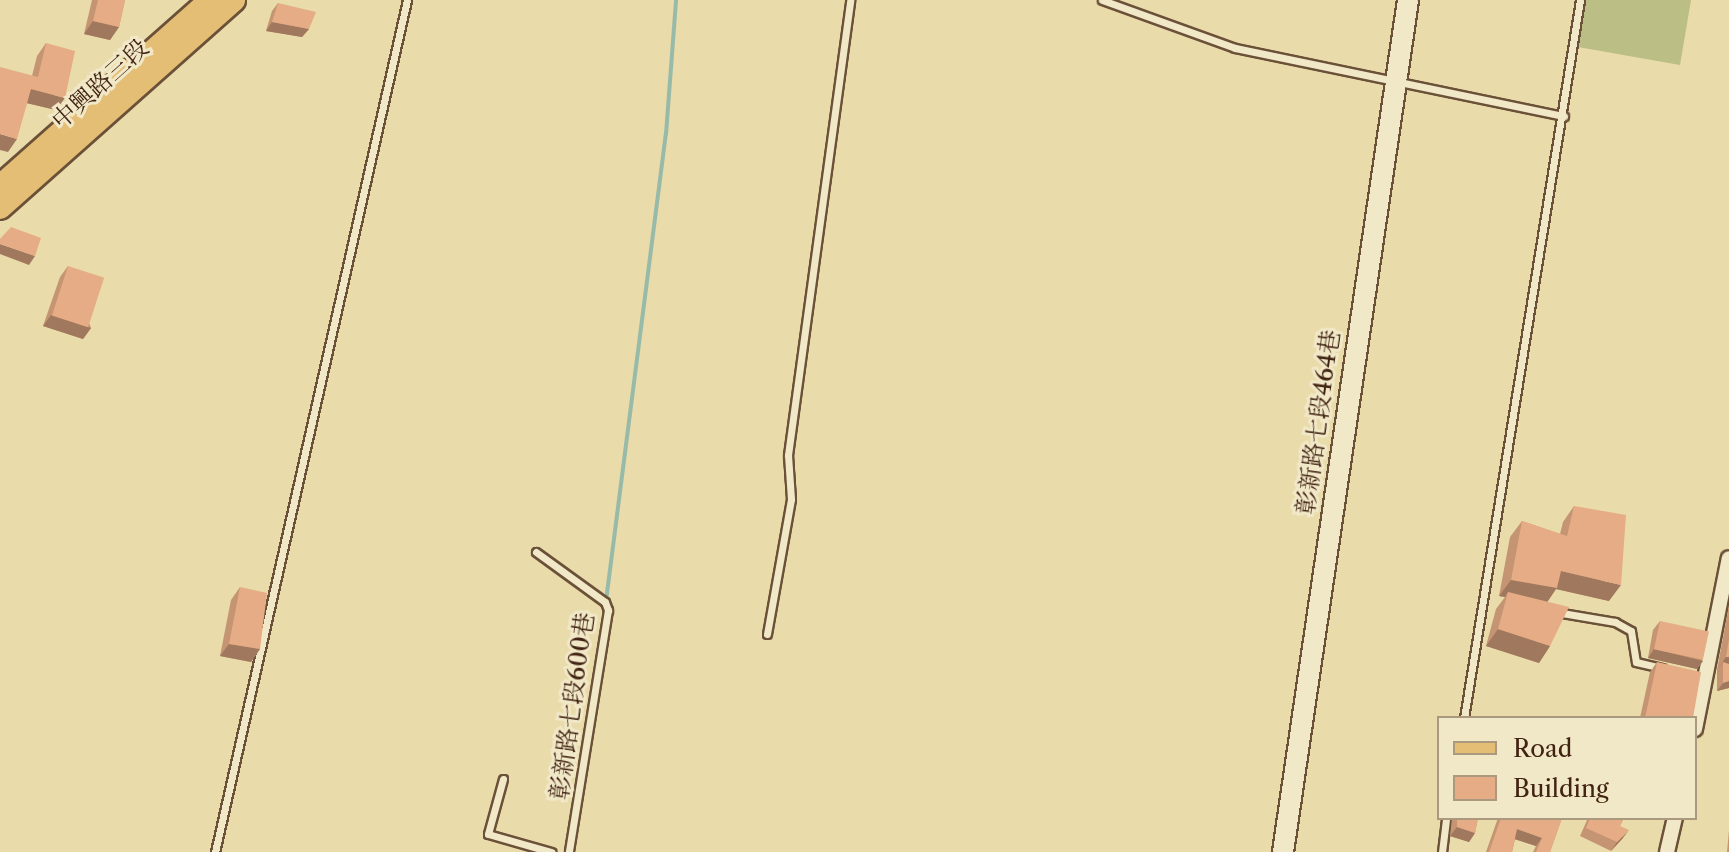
<!DOCTYPE html>
<meta charset="utf-8">
<style>
body{margin:0}
#map{position:relative;width:1729px;height:852px;overflow:hidden;background:#e9dbaa;font-family:"Libre Caslon Text","Noto Serif TC",serif}
div>[style]{position:absolute}
.green>*{inset:0;background:#bbbe85}
.stream>*{height:4px;margin:-2px;padding:0 2px;transform-origin:2px;border-radius:2px;background:#97bba8}
.roads{filter:drop-shadow(2px 0 #6b5138) drop-shadow(-2px 0 #6b5138) drop-shadow(0 2px #6b5138) drop-shadow(0 -2px #6b5138)}
.lane>*{height:7px;margin:-3.5px;padding:0 3.5px;transform-origin:3.5px;border-radius:3.5px;background:#f1e8c8}
.street>*{height:14px;margin:-7px;padding:0 7px;transform-origin:7px;border-radius:7px;background:#f1e8c8}
.secondary>*{height:20px;margin:-10px;padding:0 10px;transform-origin:10px;border-radius:10px;background:#f1e8c8}
.primary>*{height:22px;margin:-11px;padding:0 11px;transform-origin:11px;border-radius:11px;background:#e4be75}
.wall>*{inset:0;background:#c59472}
.shaded-wall>*{inset:0;background:#a0785d}
.building>*{inset:0;background:#e5ac85;transform-origin:0 0}
span{translate:-50% -50%;white-space:nowrap;text-align:center;line-height:1.15;-webkit-text-stroke:6px #f1e8c8;paint-order:stroke}
.street-label{font-size:24px;color:#412312}
.legend{position:absolute;left:1437px;top:716px;width:260px;height:104px;box-sizing:border-box;background:#f1e8c8;border:2px solid #ab997f;margin:0;padding:10px 14px;list-style:none;font-size:24px;color:#412312}
.legend li{display:flex;align-items:center;gap:16px;height:40px}
.legend b{width:40px;border:2px solid #ab997f}
</style>
<div id="map">
<div class="green">
<i style="clip-path:polygon(1583px 0,1691px 0,1680px 65px,1578px 47px)"></i>
</div>
<div class="stream">
<i style="left:1317px;top:551px;width:487px;rotate:-81.6deg"></i>
<i style="left:606px;top:601px;width:471px;rotate:-82.7deg"></i>
<i style="left:666px;top:134px;width:134px;rotate:-85.7deg"></i>
</div>
<div class="roads">
<div class="lane">
<i style="left:1102px;top:0;width:141px;rotate:19.8deg"></i>
<i style="left:1235px;top:48px;width:336px;rotate:11.7deg"></i>
<i style="left:536px;top:552px;width:85px;rotate:35.9deg"></i>
<i style="left:605px;top:602px;width:9px;rotate:69deg"></i>
<i style="left:608px;top:610px;width:245px;rotate:99.2deg"></i>
<i style="left:1556px;top:612px;width:60px;rotate:9.6deg"></i>
<i style="left:1615px;top:622px;width:18px;rotate:29deg"></i>
<i style="left:1631px;top:631px;width:31px;rotate:81deg"></i>
<i style="left:1636px;top:662px;width:27px;rotate:13deg"></i>
<i style="left:767px;top:634px;width:137px;rotate:-79.9deg"></i>
<i style="left:791px;top:499px;width:44px;rotate:-93.9deg"></i>
<i style="left:788px;top:455px;width:459px;rotate:-82.2deg"></i>
<i style="left:1464px;top:718px;width:727px;rotate:-80.82deg"></i>
<i style="left:503px;top:779px;width:57px;rotate:105.3deg"></i>
<i style="left:488px;top:834px;width:66px;rotate:15.9deg"></i>
<i style="left:215px;top:852px;width:873px;rotate:-77.3deg"></i>
<i style="left:1442px;top:852px;width:34px;rotate:-83deg"></i>
</div>
<div class="street">
<i style="left:1695px;top:729px;width:174px;rotate:-78.8deg"></i>
<i style="left:1667px;top:852px;width:35px;rotate:-77deg"></i>
</div>
<div class="secondary">
<i style="left:1283px;top:852px;width:861px;rotate:-81.65deg"></i>
</div>
<div class="primary">
<i style="left:0;top:186px;width:281px;rotate:-41.5deg"></i>
<i style="left:0;top:208px;width:313px;rotate:-41.6deg"></i>
</div>
</div>
<div class="wall">
<i style="clip-path:polygon(92px 0,125px 0,119px 27px,110px 40px,84px 34px)"></i>
<i style="clip-path:polygon(278px 3px,309px 29px,302px 37px,266px 31px,272px 11px)"></i>
<i style="clip-path:polygon(46px 43px,56px 110px,27px 103px,8px 152px,32px 76px,37px 56px)"></i>
<i style="clip-path:polygon(68px 266px,91px 328px,83px 339px,43px 326px,60px 277px)"></i>
<i style="clip-path:polygon(1574px 506px,1609px 601px,1556px 589px,1547px 602px,1550px 646px,1539px 663px,1486px 646px,1496px 609px,1505px 597px,1499px 596px,1510px 537px,1522px 521px,1560px 534px,1563px 522px)"></i>
<i style="clip-path:polygon(240px 587px,260px 649px,251px 662px,220px 656px,231px 600px)"></i>
<i style="clip-path:polygon(1729px 605px,1729px 688px,1717px 691px,1717px 670px)"></i>
<i style="clip-path:polygon(1660px 621px,1703px 661px,1697px 669px,1648px 658px,1653px 630px)"></i>
<i style="clip-path:polygon(1657px 662px,1693px 718px,1640px 718px,1650px 672px)"></i>
<i style="clip-path:polygon(1452px 818px,1478px 818px,1475px 833px,1469px 842px,1450px 836px)"></i>
<i style="clip-path:polygon(1498px 818px,1562px 818px,1550px 852px,1533px 852px,1536px 846px,1515px 839px,1512px 852px,1486px 852px)"></i>
<i style="clip-path:polygon(1588px 818px,1624px 818px,1620px 826px,1623px 838px,1611px 851px,1580px 836px)"></i>
<i style="clip-path:polygon(1729px 830px,1729px 852px,1727px 852px)"></i>
</div>
<div class="shaded-wall">
<i style="clip-path:polygon(93px 21px,119px 27px,110px 40px,84px 34px)"></i>
<i style="clip-path:polygon(272px 22px,309px 29px,302px 37px,266px 31px)"></i>
<i style="clip-path:polygon(31px 89px,65px 98px,56px 110px,22px 102px)"></i>
<i style="clip-path:polygon(0 134px,17px 139px,8px 152px,0 150px)"></i>
<i style="clip-path:polygon(0 244px,35px 256px,29px 265px,0 254px)"></i>
<i style="clip-path:polygon(51px 315px,91px 328px,83px 339px,43px 326px)"></i>
<i style="clip-path:polygon(1561px 571px,1621px 585px,1609px 601px,1556px 589px,1546px 604px,1508px 592px,1505px 597px,1499px 596px,1511px 580px)"></i>
<i style="clip-path:polygon(1498px 629px,1550px 646px,1539px 663px,1486px 646px)"></i>
<i style="clip-path:polygon(229px 644px,260px 649px,251px 662px,220px 656px)"></i>
<i style="clip-path:polygon(1654px 649px,1703px 661px,1697px 669px,1648px 658px)"></i>
<i style="clip-path:polygon(1726px 657px,1729px 657px,1729px 669px,1723px 662px,1717px 670px)"></i>
<i style="clip-path:polygon(1729px 681px,1729px 688px,1717px 691px,1723px 683px)"></i>
<i style="clip-path:polygon(1457px 827px,1475px 833px,1469px 842px,1450px 836px)"></i>
<i style="clip-path:polygon(1517px 829px,1542px 838px,1536px 846px,1511px 838px)"></i>
<i style="clip-path:polygon(1629px 830px,1623px 838px,1611px 851px,1617px 842px)"></i>
</div>
<div class="building">
<i style="clip-path:polygon(98px 0,125px 0,119px 27px,93px 21px)"></i>
<i style="clip-path:polygon(278px 3px,316px 12px,309px 29px,272px 22px)"></i>
<i style="clip-path:polygon(46px 43px,75px 51px,65px 98px,31px 89px,17px 139px,0 134px,0 67px,38px 77px)"></i>
<i style="clip-path:polygon(11px 227px,41px 238px,35px 256px,0 244px,0 239px)"></i>
<i style="left:68px;top:266px;width:38px;height:52px;rotate:18deg"></i>
<i style="clip-path:polygon(1574px 506px,1626px 515px,1621px 585px,1561px 571px,1557px 588px,1511px 580px,1522px 521px,1567px 536px)"></i>
<i style="clip-path:polygon(240px 587px,267px 593px,260px 649px,229px 644px)"></i>
<i style="clip-path:polygon(1508px 592px,1569px 607px,1550px 646px,1498px 629px)"></i>
<i style="left:1660px;top:621px;width:50px;height:29px;rotate:12deg"></i>
<i style="clip-path:polygon(1729px 639px,1729px 657px,1726px 657px)"></i>
<i style="clip-path:polygon(1657px 662px,1701px 672px,1693px 718px,1645px 718px)"></i>
<i style="clip-path:polygon(1723px 662px,1729px 664px,1729px 681px,1723px 683px)"></i>
<i style="clip-path:polygon(1457px 818px,1478px 818px,1475px 833px,1457px 827px)"></i>
<i style="clip-path:polygon(1501px 818px,1562px 818px,1550px 852px,1536px 852px,1542px 838px,1517px 829px,1512px 852px,1489px 852px)"></i>
<i style="clip-path:polygon(1590px 818px,1624px 818px,1620px 826px,1629px 830px,1617px 842px,1586px 828px)"></i>
</div>
<div class="street-label">
<span style="left:100px;top:84px;rotate:-42deg">中興路三段</span>
<span style="left:1318px;top:422px;rotate:-82deg">彰新路七段464巷</span>
<span style="left:572px;top:706px;rotate:-82deg">彰新路七段600巷</span>
</div>
<ul class="legend">
<li><b style="height:10px;background:#e4be75"></b>Road</li>
<li><b style="height:22px;background:#e5ac85"></b>Building</li>
</ul>
</div>
